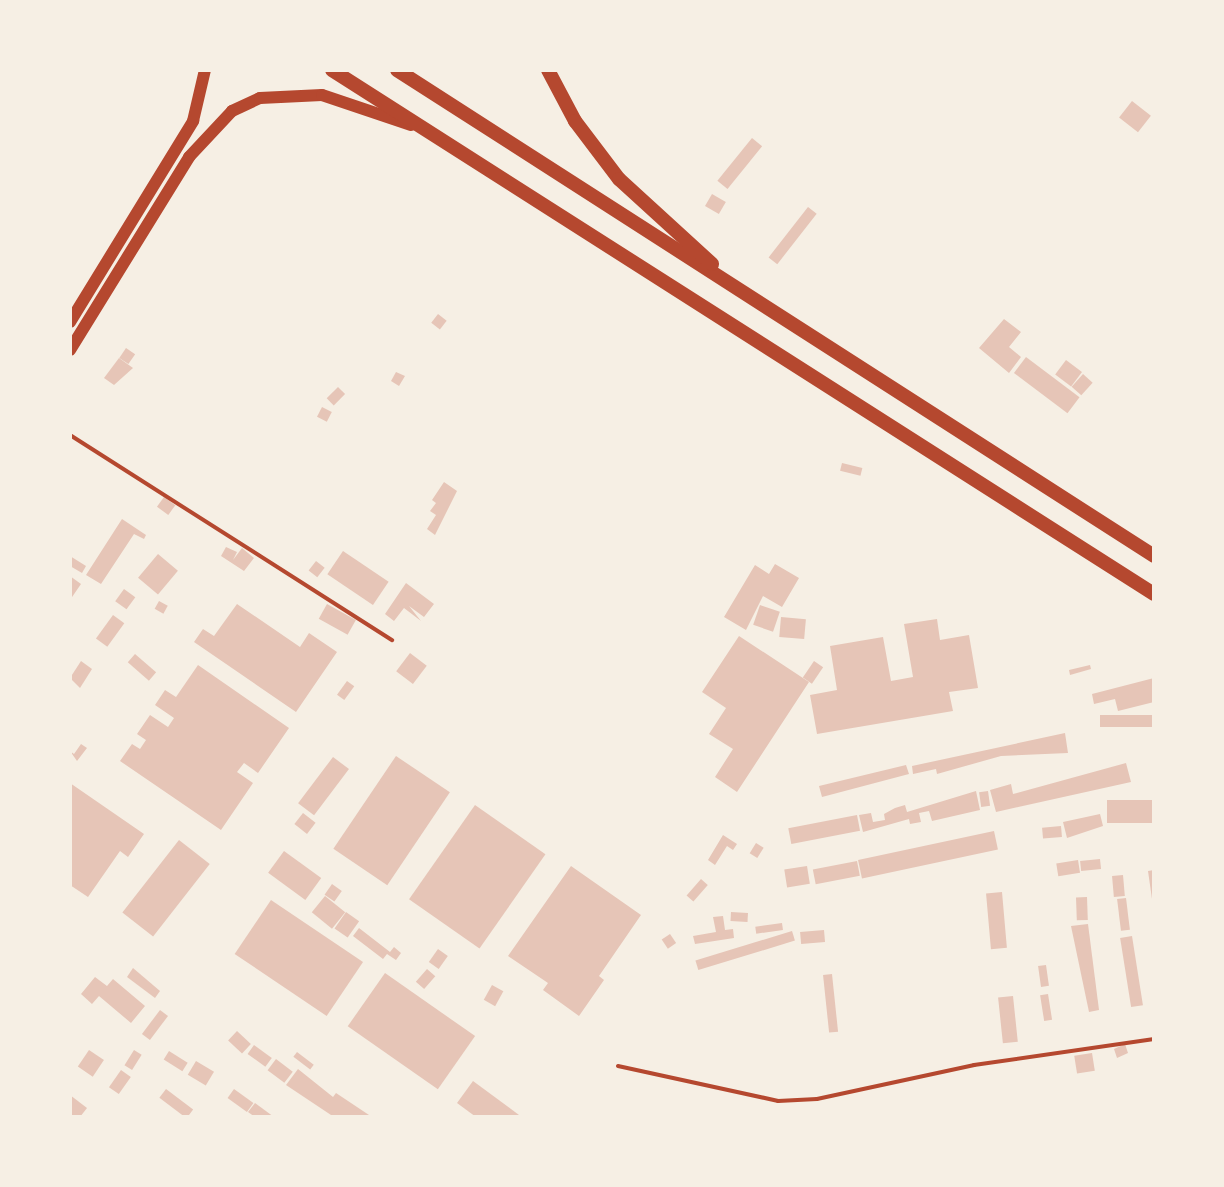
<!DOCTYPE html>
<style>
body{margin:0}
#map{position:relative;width:1224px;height:1187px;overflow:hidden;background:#f6efe4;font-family:"Asap Condensed",sans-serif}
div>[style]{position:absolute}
.building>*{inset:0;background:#e6c5b7;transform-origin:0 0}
.service>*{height:4px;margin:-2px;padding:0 2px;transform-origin:2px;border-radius:2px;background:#b5482f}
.trunk>*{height:12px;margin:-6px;padding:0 6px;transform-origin:6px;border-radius:6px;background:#b5482f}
.motorway>*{height:14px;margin:-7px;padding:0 7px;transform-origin:7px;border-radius:7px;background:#b5482f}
span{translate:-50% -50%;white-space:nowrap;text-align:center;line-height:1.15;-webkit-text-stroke:8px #f6efe4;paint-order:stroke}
.frame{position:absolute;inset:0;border:72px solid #f6efe4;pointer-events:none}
</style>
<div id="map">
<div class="building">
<i style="left:1132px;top:101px;width:24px;height:21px;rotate:38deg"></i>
<i style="left:752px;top:138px;width:13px;height:55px;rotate:39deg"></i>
<i style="left:712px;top:194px;width:16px;height:14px;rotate:30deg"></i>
<i style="left:808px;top:207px;width:11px;height:64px;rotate:38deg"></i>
<i style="left:438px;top:314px;width:11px;height:11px;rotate:38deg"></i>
<i style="clip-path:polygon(1004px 319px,1021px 332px,1009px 347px,1021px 357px,1009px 373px,979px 348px)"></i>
<i style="left:126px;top:348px;width:11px;height:12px;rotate:34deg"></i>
<i style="left:1026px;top:357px;width:67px;height:20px;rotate:37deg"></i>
<i style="clip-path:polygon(119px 358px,133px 368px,114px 385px,104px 378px)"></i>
<i style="left:1066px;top:360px;width:20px;height:18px;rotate:37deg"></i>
<i style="clip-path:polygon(396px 372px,405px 376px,399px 386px,391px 381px)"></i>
<i style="left:1083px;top:374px;width:13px;height:17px;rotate:42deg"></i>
<i style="left:338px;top:387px;width:10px;height:16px;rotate:45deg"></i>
<i style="left:322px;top:407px;width:11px;height:11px;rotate:27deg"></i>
<i style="left:842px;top:463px;width:21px;height:8px;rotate:14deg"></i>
<i style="clip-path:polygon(444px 482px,457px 491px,435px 535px,427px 529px,436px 515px,430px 511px,436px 503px,432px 500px)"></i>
<i style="left:164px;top:497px;width:14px;height:12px;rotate:36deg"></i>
<i style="clip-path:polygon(122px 519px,146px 535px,144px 539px,134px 534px,101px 584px,86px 575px)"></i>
<i style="clip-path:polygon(226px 547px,237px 552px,233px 560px,242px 548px,254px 558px,244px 571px,221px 556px)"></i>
<i style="left:343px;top:551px;width:55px;height:28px;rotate:34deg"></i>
<i style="left:158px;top:554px;width:26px;height:31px;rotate:40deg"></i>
<i style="clip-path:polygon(70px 556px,86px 566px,82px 573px,70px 566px)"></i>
<i style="left:316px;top:561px;width:11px;height:12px;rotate:38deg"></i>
<i style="clip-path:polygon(775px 564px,799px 578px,782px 607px,763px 596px,746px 630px,724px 617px,755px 565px,769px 574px)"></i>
<i style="clip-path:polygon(70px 576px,81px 584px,70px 600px)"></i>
<i style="clip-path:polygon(406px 583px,434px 604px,424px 617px,409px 606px,421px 621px,404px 608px,394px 621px,385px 614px)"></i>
<i style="left:124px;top:589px;width:14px;height:15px;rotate:36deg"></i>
<i style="left:159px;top:601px;width:10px;height:9px;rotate:29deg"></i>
<i style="clip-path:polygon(237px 604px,300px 647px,309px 633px,337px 652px,296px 712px,194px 642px,203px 629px,214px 636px)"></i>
<i style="left:327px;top:604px;width:33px;height:17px;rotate:29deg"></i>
<i style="left:760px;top:605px;width:21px;height:21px;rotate:19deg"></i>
<i style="left:113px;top:615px;width:14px;height:29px;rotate:36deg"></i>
<i style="left:781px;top:617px;width:25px;height:20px;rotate:5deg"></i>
<i style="clip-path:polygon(937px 619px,940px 640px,969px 635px,978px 688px,949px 692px,953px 711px,817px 734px,810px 695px,837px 690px,830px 646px,883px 637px,891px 681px,913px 677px,904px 624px)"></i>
<i style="clip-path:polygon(739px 636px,809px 682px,737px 792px,715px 777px,733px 749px,709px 734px,726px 708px,702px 692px)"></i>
<i style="left:410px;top:653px;width:21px;height:23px;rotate:37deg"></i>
<i style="left:135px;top:654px;width:28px;height:11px;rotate:41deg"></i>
<i style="clip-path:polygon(81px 661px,92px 669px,80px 688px,70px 678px)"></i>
<i style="left:814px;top:661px;width:11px;height:20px;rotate:34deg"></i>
<i style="clip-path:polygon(198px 665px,289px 728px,258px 773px,244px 763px,237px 772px,253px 783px,221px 830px,120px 761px,132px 744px,140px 749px,146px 740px,137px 734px,150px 715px,168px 727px,174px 718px,155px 705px,165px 690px,176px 697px)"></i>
<i style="clip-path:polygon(1090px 665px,1091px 669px,1070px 675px,1069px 670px)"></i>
<i style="clip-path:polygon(1154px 678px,1154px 702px,1118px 711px,1115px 699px,1094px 704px,1092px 694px)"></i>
<i style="left:347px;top:681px;width:9px;height:17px;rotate:36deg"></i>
<i style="left:1154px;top:715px;width:12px;height:54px;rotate:90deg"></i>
<i style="clip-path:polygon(1065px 733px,1068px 753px,1001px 756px,937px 774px,936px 769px,913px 774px,912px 766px)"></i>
<i style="clip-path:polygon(81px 744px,87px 748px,77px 761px,70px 751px,74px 754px)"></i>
<i style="left:396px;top:756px;width:65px;height:112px;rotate:34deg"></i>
<i style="left:333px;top:757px;width:20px;height:58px;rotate:37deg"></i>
<i style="clip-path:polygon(1126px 763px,1131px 782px,996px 812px,990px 790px,1011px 784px,1013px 794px)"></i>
<i style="clip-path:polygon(906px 765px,909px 774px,822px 797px,819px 786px)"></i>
<i style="clip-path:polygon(70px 783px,144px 834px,128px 857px,120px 851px,88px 897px,70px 885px)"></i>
<i style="clip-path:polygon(976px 791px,980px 810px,932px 821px,929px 811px,919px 813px,921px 822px,910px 824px,909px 819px,863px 832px,859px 815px,871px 813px,873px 822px,885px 820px,884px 814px,895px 808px,905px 805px,907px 812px)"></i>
<i style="left:988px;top:791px;width:15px;height:9px;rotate:82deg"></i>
<i style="left:1154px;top:800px;width:23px;height:47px;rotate:90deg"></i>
<i style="left:475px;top:805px;width:86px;height:115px;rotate:35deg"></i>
<i style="left:303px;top:813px;width:16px;height:14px;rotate:38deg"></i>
<i style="clip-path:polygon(1100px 814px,1103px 826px,1067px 838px,1063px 822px)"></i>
<i style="left:857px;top:815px;width:16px;height:70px;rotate:79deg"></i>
<i style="left:1061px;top:826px;width:11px;height:19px;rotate:85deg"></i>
<i style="left:994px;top:831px;width:19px;height:139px;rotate:78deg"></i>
<i style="clip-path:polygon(723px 835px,737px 844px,733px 850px,727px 846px,715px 865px,708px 860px)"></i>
<i style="left:179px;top:840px;width:39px;height:92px;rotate:38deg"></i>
<i style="left:756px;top:843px;width:9px;height:12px;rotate:32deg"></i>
<i style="left:284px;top:851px;width:46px;height:27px;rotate:36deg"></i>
<i style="left:1100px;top:859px;width:10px;height:20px;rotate:84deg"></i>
<i style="left:1078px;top:860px;width:13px;height:22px;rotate:81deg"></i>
<i style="left:857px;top:861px;width:15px;height:45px;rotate:79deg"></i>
<i style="clip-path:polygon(571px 866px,641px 915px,599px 976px,604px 980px,579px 1016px,543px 990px,548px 983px,508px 956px)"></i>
<i style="left:807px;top:866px;width:18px;height:23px;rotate:81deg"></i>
<i style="clip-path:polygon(1154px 870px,1154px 899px,1152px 899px,1148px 871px)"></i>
<i style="left:1123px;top:875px;width:21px;height:11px;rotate:85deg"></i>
<i style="left:701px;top:879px;width:9px;height:22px;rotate:41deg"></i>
<i style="left:332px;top:884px;width:12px;height:13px;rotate:35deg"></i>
<i style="left:1002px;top:892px;width:56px;height:16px;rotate:85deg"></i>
<i style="left:325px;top:896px;width:26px;height:21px;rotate:39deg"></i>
<i style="left:1087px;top:897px;width:23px;height:11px;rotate:88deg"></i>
<i style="left:1126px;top:898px;width:32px;height:9px;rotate:83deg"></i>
<i style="left:271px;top:900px;width:111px;height:65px;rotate:34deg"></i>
<i style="left:346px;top:912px;width:16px;height:20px;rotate:35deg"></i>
<i style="left:731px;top:912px;width:17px;height:9px;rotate:3deg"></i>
<i style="clip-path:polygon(723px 916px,725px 930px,733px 929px,734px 938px,695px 944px,693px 936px,716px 932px,713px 917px)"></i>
<i style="left:782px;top:923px;width:7px;height:27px;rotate:82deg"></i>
<i style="clip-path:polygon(1088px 924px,1099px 1010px,1089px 1012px,1071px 926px)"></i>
<i style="clip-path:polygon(359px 928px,390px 952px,394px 947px,401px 953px,396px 960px,387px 954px,383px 959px,353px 936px)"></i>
<i style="left:824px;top:930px;width:12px;height:24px;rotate:85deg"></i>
<i style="left:792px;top:931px;width:10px;height:101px;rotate:73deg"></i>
<i style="left:670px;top:934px;width:11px;height:10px;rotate:56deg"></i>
<i style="left:1132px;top:936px;width:70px;height:12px;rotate:81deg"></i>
<i style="left:438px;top:949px;width:12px;height:16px;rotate:35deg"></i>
<i style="left:1046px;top:965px;width:21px;height:8px;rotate:82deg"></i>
<i style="clip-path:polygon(133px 968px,160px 991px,155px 998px,127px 977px)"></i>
<i style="left:427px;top:969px;width:11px;height:17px;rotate:41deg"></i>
<i style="left:385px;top:973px;width:110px;height:65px;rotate:35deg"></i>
<i style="left:832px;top:974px;width:58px;height:9px;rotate:84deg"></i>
<i style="clip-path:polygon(95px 977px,107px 986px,113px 979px,145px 1006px,131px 1023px,99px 996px,92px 1004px,81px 994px)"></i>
<i style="left:492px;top:985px;width:13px;height:17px;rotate:29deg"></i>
<i style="left:1048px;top:994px;width:26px;height:8px;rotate:81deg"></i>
<i style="left:1013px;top:996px;width:46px;height:15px;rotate:84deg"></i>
<i style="left:160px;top:1010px;width:10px;height:30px;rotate:37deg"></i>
<i style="left:237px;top:1031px;width:19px;height:13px;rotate:43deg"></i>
<i style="clip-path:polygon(1125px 1044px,1128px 1053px,1117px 1058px,1114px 1049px)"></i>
<i style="left:254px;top:1045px;width:22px;height:11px;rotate:36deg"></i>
<i style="left:89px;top:1050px;width:18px;height:20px;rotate:34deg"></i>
<i style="left:134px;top:1050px;width:9px;height:18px;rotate:32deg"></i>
<i style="left:169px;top:1051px;width:22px;height:10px;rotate:32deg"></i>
<i style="left:297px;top:1052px;width:21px;height:6px;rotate:37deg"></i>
<i style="left:1092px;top:1053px;width:18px;height:18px;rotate:81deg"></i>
<i style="left:276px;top:1059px;width:21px;height:14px;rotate:37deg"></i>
<i style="left:196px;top:1061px;width:21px;height:16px;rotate:31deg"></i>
<i style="clip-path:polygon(298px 1069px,333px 1097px,336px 1093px,372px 1117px,334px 1117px,286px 1085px)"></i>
<i style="left:121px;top:1070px;width:12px;height:21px;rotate:35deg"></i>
<i style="clip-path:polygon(473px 1081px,519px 1115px,517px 1117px,476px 1117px,457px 1103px)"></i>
<i style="left:166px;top:1089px;width:34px;height:11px;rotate:37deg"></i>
<i style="left:234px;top:1089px;width:24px;height:11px;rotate:36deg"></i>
<i style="clip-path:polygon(70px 1095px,87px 1108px,80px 1117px,70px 1117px)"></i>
<i style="clip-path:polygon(255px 1103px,274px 1117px,255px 1117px,248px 1112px)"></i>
</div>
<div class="service">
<i style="left:70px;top:435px;width:382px;rotate:32.5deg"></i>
<i style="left:618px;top:1066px;width:164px;rotate:12.3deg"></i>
<i style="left:778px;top:1101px;width:39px;rotate:-3deg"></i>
<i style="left:817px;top:1099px;width:161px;rotate:-12.2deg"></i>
<i style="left:974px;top:1065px;width:182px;rotate:-8.2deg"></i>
</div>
<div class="trunk">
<i style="left:70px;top:322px;width:236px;rotate:-58.5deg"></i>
<i style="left:193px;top:121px;width:52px;rotate:-76.8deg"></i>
<i style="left:70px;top:350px;width:227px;rotate:-58.3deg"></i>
<i style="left:189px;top:157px;width:63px;rotate:-46.9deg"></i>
<i style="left:232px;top:111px;width:31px;rotate:-25deg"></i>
<i style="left:260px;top:98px;width:62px;rotate:-2.8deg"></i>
<i style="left:322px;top:95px;width:94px;rotate:18.6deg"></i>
</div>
<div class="motorway">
<i style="left:332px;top:70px;width:975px;rotate:32.52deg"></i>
<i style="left:397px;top:70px;width:900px;rotate:32.7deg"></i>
<i style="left:548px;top:70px;width:58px;rotate:62.1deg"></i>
<i style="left:575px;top:121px;width:73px;rotate:52.8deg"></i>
<i style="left:619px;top:179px;width:126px;rotate:42.4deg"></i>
</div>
<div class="frame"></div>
</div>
